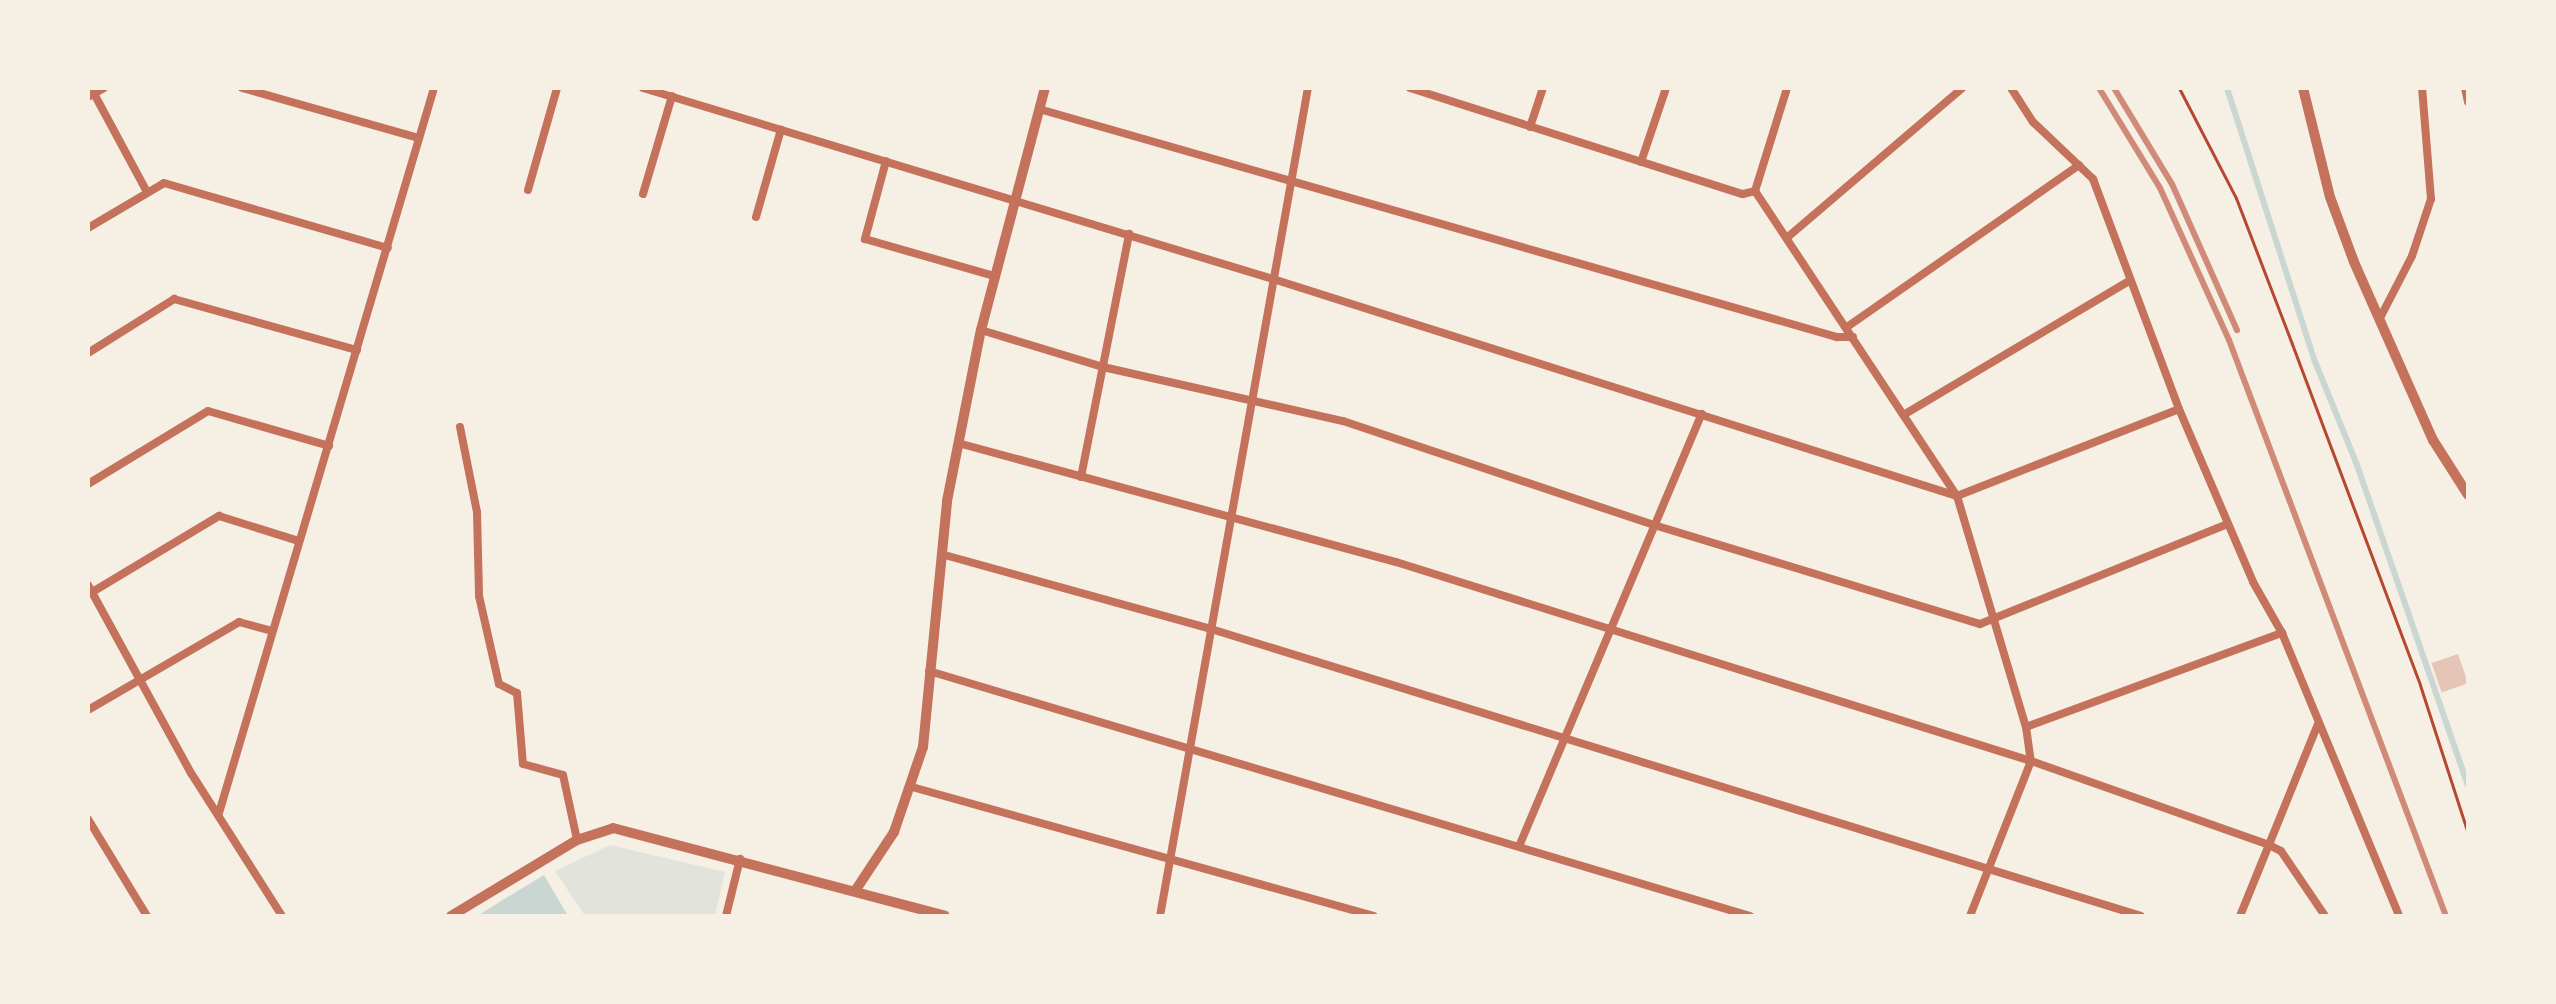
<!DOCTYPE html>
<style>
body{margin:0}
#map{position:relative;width:2556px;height:1004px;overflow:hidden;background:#f6efe4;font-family:"Public Sans",sans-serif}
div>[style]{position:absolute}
.green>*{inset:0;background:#e2e4dc}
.water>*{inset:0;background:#c9d6d2}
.stream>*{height:6px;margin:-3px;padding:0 3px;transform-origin:3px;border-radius:3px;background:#c9d6d2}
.building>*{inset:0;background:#e6c5b7;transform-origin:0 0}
.path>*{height:3px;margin:-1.5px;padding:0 1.5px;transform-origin:1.5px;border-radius:1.5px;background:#b5482f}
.minor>*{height:8px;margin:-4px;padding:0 4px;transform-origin:4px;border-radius:4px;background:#c5725c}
.tertiary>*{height:10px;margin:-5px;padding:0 5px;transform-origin:5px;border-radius:5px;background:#c5725c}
.rail>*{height:6px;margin:-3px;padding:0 3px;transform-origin:3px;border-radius:3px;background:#cf8b77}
span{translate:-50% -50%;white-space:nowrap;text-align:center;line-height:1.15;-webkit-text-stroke:8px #f6efe4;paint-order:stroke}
.frame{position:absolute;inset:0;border:90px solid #f6efe4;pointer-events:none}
</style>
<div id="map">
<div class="green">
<i style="clip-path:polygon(610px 845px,725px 872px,715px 916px,585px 916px,555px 871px)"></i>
</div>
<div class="water">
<i style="clip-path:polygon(544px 875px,568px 916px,477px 916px,506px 898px)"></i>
</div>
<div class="stream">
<i style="left:2227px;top:88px;width:285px;rotate:72.2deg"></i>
<i style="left:2314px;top:359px;width:114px;rotate:67.9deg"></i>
<i style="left:2357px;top:465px;width:339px;rotate:70.9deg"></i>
</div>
<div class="building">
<i style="left:2458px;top:654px;width:31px;height:28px;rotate:71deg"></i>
</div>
<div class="path">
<i style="left:2179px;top:88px;width:124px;rotate:62.6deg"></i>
<i style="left:2236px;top:198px;width:156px;rotate:69deg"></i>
<i style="left:2292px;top:344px;width:364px;rotate:69.4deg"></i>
<i style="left:2420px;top:685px;width:157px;rotate:72.1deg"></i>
</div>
<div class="minor">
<i style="left:91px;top:88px;width:118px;rotate:61.7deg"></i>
<i style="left:242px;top:88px;width:184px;rotate:15.8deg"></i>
<i style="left:643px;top:88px;width:658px;rotate:16.87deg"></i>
<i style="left:1273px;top:279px;width:718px;rotate:17.6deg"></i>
<i style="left:1957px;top:496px;width:238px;rotate:-21.4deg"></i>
<i style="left:1410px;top:88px;width:349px;rotate:17.7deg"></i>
<i style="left:1743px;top:194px;width:12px;rotate:-14deg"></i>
<i style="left:2011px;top:88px;width:40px;rotate:57.1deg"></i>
<i style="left:2033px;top:122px;width:83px;rotate:43.5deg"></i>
<i style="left:2093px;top:179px;width:246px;rotate:69.5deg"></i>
<i style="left:2179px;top:409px;width:188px;rotate:66.8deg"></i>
<i style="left:2253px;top:582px;width:59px;rotate:60.4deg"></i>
<i style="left:2282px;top:633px;width:306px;rotate:67.5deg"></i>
<i style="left:2465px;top:88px;width:14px;rotate:78deg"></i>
<i style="left:88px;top:97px;width:18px;rotate:-29deg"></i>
<i style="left:1039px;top:109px;width:830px;rotate:15.95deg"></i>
<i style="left:1837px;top:337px;width:16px"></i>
<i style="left:1530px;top:127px;width:41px;rotate:-71.6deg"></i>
<i style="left:886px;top:161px;width:81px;rotate:105.1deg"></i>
<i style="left:865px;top:239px;width:134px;rotate:16deg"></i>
<i style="left:1641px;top:162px;width:78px;rotate:-71.3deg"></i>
<i style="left:528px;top:190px;width:106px;rotate:-74.1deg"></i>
<i style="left:1755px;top:191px;width:366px;rotate:56.5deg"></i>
<i style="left:1957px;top:496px;width:241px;rotate:73.4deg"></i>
<i style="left:2026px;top:727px;width:34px;rotate:82deg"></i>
<i style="left:2031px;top:761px;width:167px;rotate:111.5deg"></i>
<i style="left:1755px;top:191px;width:108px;rotate:-72.7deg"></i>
<i style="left:643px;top:194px;width:102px;rotate:-73.5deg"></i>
<i style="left:756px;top:217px;width:91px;rotate:-74.1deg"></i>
<i style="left:88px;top:228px;width:88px;rotate:-30.6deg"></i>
<i style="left:164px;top:183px;width:233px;rotate:16.2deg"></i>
<i style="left:1789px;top:236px;width:228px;rotate:-40.5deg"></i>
<i style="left:2379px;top:320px;width:72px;rotate:-62.7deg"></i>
<i style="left:2412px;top:256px;width:60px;rotate:-71.6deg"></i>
<i style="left:2431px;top:199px;width:111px;rotate:-94.6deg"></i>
<i style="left:1847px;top:327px;width:283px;rotate:-34.9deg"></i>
<i style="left:981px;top:330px;width:127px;rotate:16.9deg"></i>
<i style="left:1103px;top:367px;width:246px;rotate:12.7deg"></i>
<i style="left:1343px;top:421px;width:328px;rotate:18.5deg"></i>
<i style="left:1654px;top:525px;width:341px;rotate:16.9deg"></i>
<i style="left:1980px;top:624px;width:267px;rotate:-22deg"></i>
<i style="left:88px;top:353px;width:102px;rotate:-32.1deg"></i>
<i style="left:174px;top:299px;width:190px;rotate:15.6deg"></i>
<i style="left:1905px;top:414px;width:261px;rotate:-30.7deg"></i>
<i style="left:460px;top:427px;width:87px;rotate:78.7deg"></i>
<i style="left:477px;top:512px;width:84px;rotate:88.6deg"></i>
<i style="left:479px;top:596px;width:90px;rotate:77.2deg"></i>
<i style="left:499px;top:684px;width:20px;rotate:27deg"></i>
<i style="left:517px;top:693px;width:71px;rotate:85.2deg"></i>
<i style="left:523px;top:764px;width:41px;rotate:15.4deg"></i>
<i style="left:563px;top:775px;width:66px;rotate:77.8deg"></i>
<i style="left:958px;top:443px;width:454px;rotate:15.2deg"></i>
<i style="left:1396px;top:562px;width:665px;rotate:17.4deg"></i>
<i style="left:2031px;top:761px;width:252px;rotate:19.4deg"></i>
<i style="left:2269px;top:845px;width:13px;rotate:27deg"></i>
<i style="left:2281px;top:851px;width:78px;rotate:55.9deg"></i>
<i style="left:1081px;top:477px;width:248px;rotate:-78.8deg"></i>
<i style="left:88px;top:484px;width:140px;rotate:-31.3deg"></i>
<i style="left:208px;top:411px;width:126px;rotate:16.1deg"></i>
<i style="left:941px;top:554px;width:280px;rotate:15.5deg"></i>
<i style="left:1211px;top:629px;width:973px;rotate:17.15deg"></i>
<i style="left:88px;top:585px;width:214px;rotate:61.3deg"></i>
<i style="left:191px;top:773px;width:169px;rotate:57.5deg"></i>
<i style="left:89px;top:594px;width:152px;rotate:-31deg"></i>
<i style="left:219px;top:516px;width:84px;rotate:17.4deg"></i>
<i style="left:929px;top:671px;width:857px;rotate:16.62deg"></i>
<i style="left:88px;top:710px;width:175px;rotate:-30.2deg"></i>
<i style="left:239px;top:622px;width:34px;rotate:15deg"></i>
<i style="left:2026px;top:727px;width:273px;rotate:-20.2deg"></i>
<i style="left:912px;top:787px;width:479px;rotate:15.6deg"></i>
<i style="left:219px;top:813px;width:756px;rotate:-73.48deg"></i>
<i style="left:88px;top:819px;width:114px;rotate:58.7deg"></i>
<i style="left:1520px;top:844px;width:467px;rotate:-67.1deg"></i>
<i style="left:726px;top:916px;width:59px;rotate:-76.2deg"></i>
<i style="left:1160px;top:916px;width:841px;rotate:-79.87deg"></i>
<i style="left:2240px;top:916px;width:207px;rotate:-67.9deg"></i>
</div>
<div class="tertiary">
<i style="left:2303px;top:88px;width:112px;rotate:76.1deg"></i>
<i style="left:2330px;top:197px;width:69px;rotate:69.7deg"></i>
<i style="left:2354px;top:262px;width:195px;rotate:66.1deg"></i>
<i style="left:2433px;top:440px;width:65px;rotate:57.5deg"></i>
<i style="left:855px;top:891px;width:71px;rotate:-56.5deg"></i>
<i style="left:894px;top:832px;width:90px;rotate:-71.2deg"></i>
<i style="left:923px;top:747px;width:247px;rotate:-84.4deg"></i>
<i style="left:947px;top:501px;width:174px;rotate:-78.8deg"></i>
<i style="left:981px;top:330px;width:250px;rotate:-75.2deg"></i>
<i style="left:451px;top:916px;width:147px;rotate:-31.1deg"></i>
<i style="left:577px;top:840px;width:38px;rotate:-18deg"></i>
<i style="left:613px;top:828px;width:343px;rotate:14.8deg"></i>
</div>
<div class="rail">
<i style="left:2099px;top:88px;width:117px;rotate:58.6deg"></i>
<i style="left:2160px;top:188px;width:167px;rotate:65.6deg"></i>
<i style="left:2229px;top:340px;width:616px;rotate:69.36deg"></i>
<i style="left:2114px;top:88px;width:112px;rotate:58.9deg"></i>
<i style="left:2172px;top:184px;width:160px;rotate:66deg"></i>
</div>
<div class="frame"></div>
</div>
